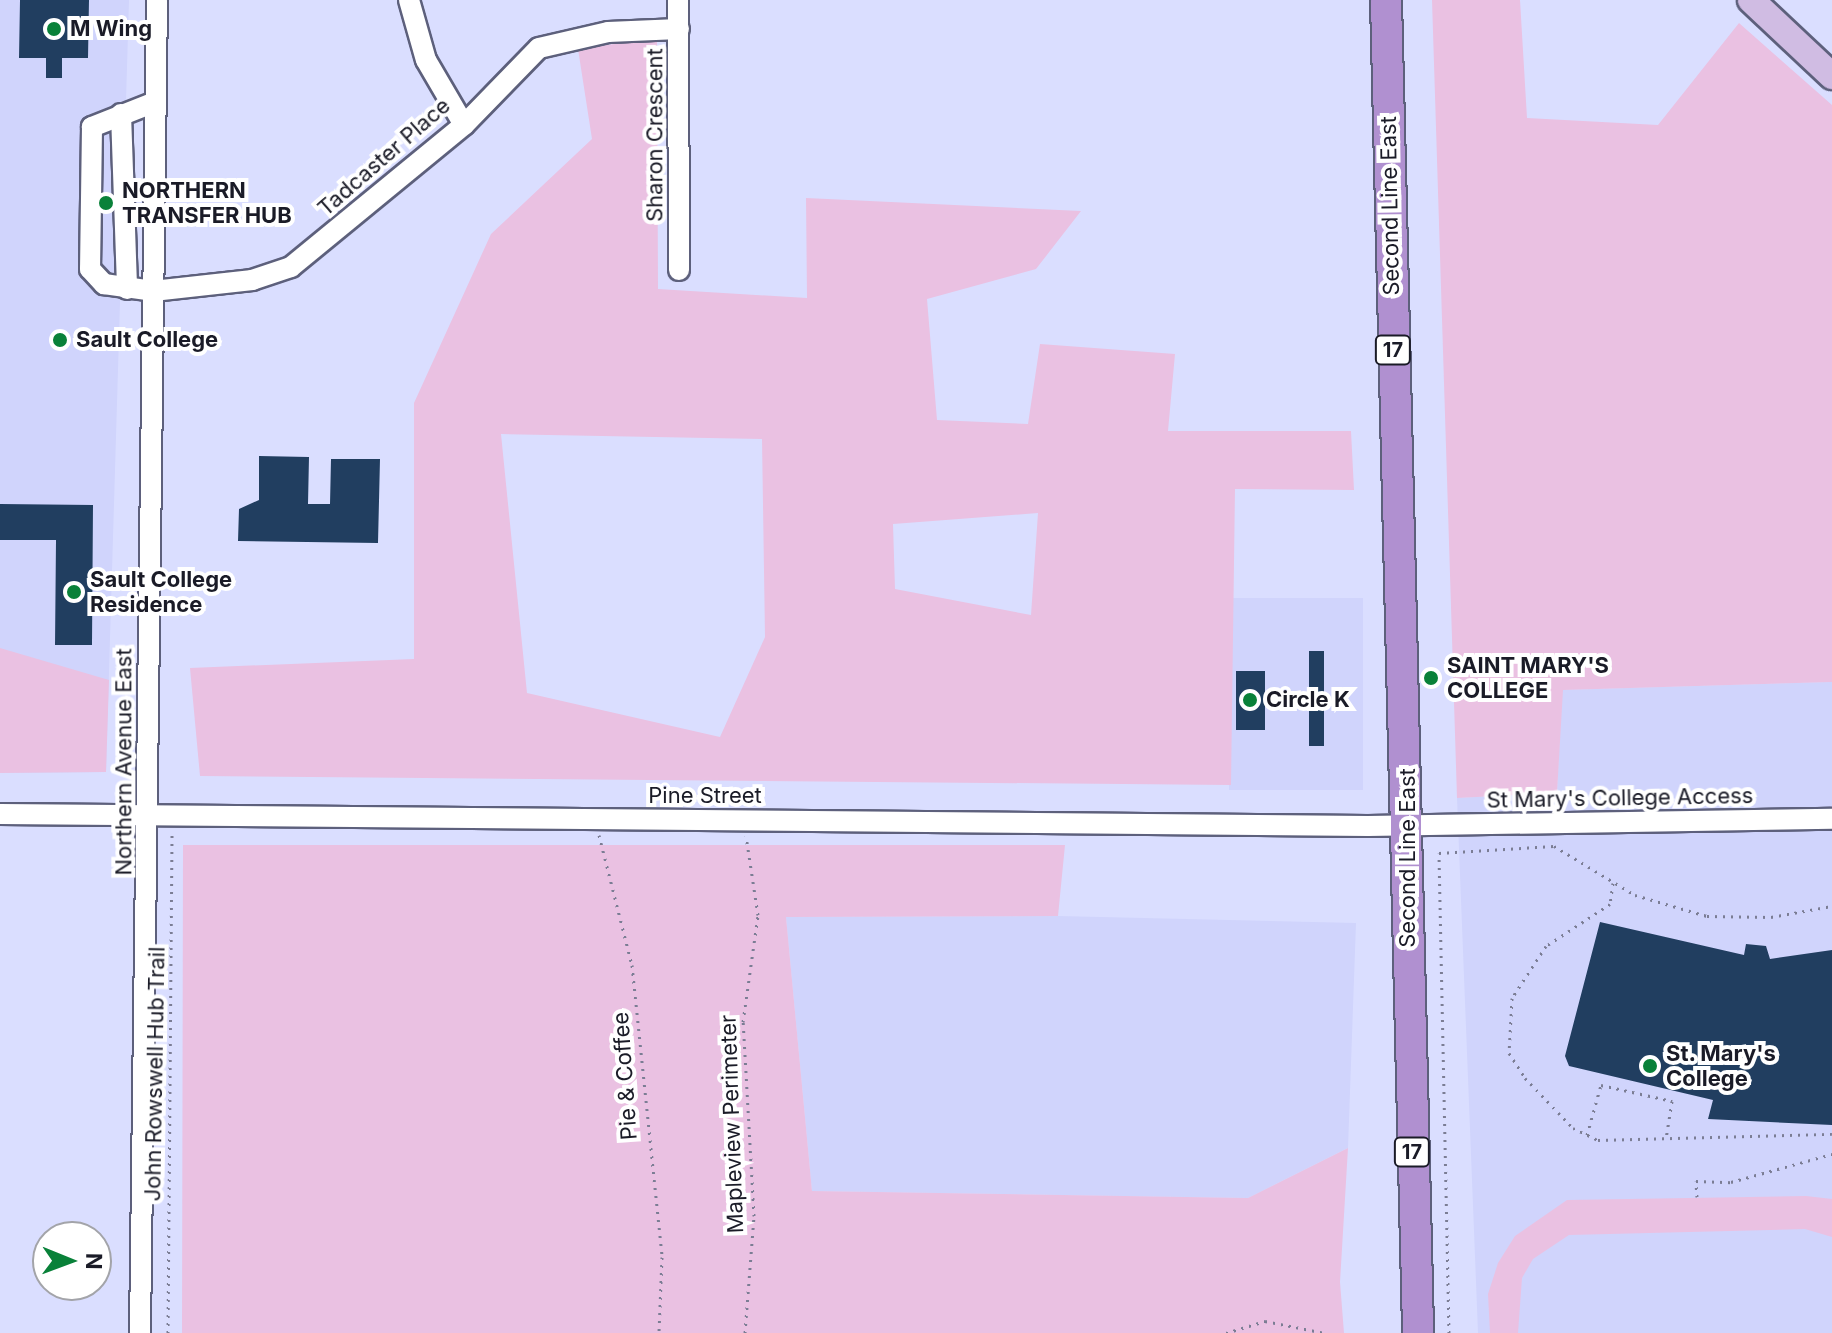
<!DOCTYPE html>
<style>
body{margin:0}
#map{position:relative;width:1832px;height:1333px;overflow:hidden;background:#dadeff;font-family:Inter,sans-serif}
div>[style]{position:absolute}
.built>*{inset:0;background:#d0d4fc;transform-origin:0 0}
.green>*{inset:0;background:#eac1e2}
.building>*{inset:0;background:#213e60;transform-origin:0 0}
.path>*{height:3px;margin-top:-1.5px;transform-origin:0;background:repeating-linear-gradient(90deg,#7b7d94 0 2px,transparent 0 8px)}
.roads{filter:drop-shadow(2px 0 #5d607c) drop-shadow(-2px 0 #5d607c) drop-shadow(0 2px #5d607c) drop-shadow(0 -2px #5d607c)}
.minor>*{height:20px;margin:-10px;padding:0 10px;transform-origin:10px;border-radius:10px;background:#fff}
.major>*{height:26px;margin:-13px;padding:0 13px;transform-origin:13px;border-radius:13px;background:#d0bce3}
.highway>*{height:30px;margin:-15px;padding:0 15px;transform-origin:15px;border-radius:15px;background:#b090d0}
.dots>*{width:22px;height:22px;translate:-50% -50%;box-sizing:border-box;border:4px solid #fff;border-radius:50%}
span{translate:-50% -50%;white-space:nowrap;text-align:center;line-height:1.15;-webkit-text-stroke:8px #fff;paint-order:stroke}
.shield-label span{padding:2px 6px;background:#fff;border:2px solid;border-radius:6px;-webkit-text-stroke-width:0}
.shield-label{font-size:20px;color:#1a1b27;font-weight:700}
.poi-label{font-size:22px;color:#1a1b27;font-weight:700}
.left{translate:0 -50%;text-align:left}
.street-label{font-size:22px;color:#1a1b27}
.north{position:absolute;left:32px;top:1221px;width:80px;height:80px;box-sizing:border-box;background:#fff;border:2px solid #a3a4a9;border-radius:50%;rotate:91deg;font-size:22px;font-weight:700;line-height:32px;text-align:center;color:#1a1b27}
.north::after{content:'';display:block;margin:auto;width:28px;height:36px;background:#098139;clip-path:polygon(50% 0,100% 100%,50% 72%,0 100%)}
</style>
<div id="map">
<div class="built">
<i style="clip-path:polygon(0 0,129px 0,106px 772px,0 773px)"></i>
<i style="left:1363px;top:598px;width:192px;height:134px;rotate:90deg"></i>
<i style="clip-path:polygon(1832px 682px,1832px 1333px,1478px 1333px,1457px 798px,1557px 793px,1562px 690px)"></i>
<i style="clip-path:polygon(1058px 916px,1356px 923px,1348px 1148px,1248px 1198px,812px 1191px,786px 917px)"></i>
</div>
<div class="green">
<i style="clip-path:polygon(1432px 0,1520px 0,1527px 118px,1658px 125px,1739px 23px,1832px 105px,1832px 682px,1563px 690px,1557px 793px,1457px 798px)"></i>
<i style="clip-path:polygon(evenodd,657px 38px,658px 289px,807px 298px,806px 198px,1081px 211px,1036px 269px,927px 299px,937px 420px,1028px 424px,1040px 344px,1175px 354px,1168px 431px,1351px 431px,1354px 490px,1235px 489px,1231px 785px,200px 776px,190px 668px,414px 659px,414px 403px,491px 234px,592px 139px,578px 49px,657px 38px,501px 434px,762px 439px,765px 637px,720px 737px,527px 693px,501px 434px,657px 38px,1038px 513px,1031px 615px,895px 589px,893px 524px,1038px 513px)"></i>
<i style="clip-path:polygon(0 648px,109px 680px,106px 772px,0 773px)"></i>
<i style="clip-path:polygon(183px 845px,1065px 845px,1058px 916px,786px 917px,812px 1191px,1248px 1198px,1348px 1148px,1340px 1282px,1344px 1333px,182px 1333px)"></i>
<i style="clip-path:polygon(1806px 1196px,1832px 1199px,1832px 1237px,1805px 1229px,1569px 1235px,1533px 1259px,1522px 1278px,1518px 1333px,1490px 1333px,1488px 1294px,1498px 1263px,1515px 1236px,1567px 1200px)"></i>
</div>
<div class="building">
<i style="clip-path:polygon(20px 0,89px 0,88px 58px,62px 58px,62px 78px,46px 78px,46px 58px,19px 58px)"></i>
<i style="clip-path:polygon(259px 456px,309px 457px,308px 504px,330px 504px,331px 459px,380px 459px,378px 543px,238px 541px,239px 509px,259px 500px)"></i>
<i style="clip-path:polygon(0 504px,93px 505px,92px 645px,55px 645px,56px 540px,0 540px)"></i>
<i style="left:1309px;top:651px;width:15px;height:95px"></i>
<i style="left:1236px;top:671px;width:29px;height:59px"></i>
<i style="clip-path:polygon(1600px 922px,1744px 955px,1746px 944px,1766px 946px,1770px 959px,1832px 950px,1832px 1125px,1708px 1119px,1713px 1100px,1569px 1066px,1565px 1056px)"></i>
</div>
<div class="path">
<i style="left:599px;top:835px;width:134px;rotate:75.8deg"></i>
<i style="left:632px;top:965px;width:294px;rotate:84.1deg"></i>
<i style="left:662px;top:1257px;width:76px;rotate:92.3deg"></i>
<i style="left:1613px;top:883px;width:21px;rotate:98deg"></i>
<i style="left:1610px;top:904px;width:77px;rotate:146.7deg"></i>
<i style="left:1546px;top:946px;width:62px;rotate:123.2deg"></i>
<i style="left:1512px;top:998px;width:55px;rotate:93.1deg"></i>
<i style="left:1509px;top:1053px;width:30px;rotate:57deg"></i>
<i style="left:1525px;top:1078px;width:69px;rotate:46.2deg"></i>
<i style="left:1573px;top:1128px;width:28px;rotate:26deg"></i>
<i style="left:1598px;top:1140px;width:234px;rotate:-1.5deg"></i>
<i style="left:1587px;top:1135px;width:52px;rotate:-74.4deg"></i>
<i style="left:1601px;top:1085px;width:73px;rotate:12.7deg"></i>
<i style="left:1672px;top:1101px;width:37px;rotate:99deg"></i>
<i style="left:1697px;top:1197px;width:16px;rotate:-94deg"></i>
<i style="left:1696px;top:1181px;width:35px;rotate:2deg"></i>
<i style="left:1731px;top:1182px;width:105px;rotate:-15.5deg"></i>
<i style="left:168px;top:1333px;width:502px;rotate:-89.54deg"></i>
<i style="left:745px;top:1333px;width:117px;rotate:-85.6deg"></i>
<i style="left:754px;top:1216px;width:194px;rotate:-93.2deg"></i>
<i style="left:743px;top:1022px;width:108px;rotate:-82deg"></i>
<i style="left:758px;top:915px;width:80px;rotate:-98.6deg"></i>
<i style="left:1226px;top:1333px;width:41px;rotate:-17.1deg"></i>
<i style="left:1265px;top:1321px;width:61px;rotate:11.3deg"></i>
<i style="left:1449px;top:1333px;width:480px;rotate:-91.2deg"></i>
<i style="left:1439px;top:853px;width:115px;rotate:-3.5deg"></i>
<i style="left:1554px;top:846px;width:95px;rotate:31.2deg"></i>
<i style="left:1635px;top:895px;width:75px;rotate:16.3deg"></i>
<i style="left:1707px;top:916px;width:64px;rotate:0.9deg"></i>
<i style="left:1771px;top:917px;width:62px;rotate:-10.2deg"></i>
</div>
<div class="roads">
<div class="minor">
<i style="left:409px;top:0;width:62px;rotate:74.2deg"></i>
<i style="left:426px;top:60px;width:75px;rotate:59.7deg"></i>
<i style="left:678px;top:0;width:270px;rotate:89.8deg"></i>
<i style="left:155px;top:102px;width:68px;rotate:158.4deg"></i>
<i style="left:92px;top:127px;width:142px;rotate:90.8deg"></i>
<i style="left:90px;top:269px;width:21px;rotate:47deg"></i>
<i style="left:104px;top:284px;width:49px;rotate:8.1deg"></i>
<i style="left:153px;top:291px;width:100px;rotate:-6.3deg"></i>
<i style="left:252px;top:280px;width:41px;rotate:-18.4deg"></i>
<i style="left:291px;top:267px;width:224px;rotate:-39.4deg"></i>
<i style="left:464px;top:125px;width:107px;rotate:-45.8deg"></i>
<i style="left:539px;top:48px;width:71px;rotate:-13.1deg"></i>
<i style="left:608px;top:32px;width:71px;rotate:-2.4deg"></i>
<i style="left:121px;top:114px;width:175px;rotate:88deg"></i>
<i style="left:0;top:814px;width:1368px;rotate:0.5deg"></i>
<i style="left:1368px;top:826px;width:464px;rotate:-0.9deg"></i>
<i style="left:140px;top:1333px;width:1333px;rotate:-89.27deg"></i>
</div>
<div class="major">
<i style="left:1751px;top:0;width:111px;rotate:43.2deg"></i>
</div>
<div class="highway">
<i style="left:1386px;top:0;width:1333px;rotate:88.62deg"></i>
</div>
</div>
<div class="dots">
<i style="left:54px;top:29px;background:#098139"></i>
<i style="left:106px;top:203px;background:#098139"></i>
<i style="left:60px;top:340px;background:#098139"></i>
<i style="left:74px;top:592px;background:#098139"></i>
<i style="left:1431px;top:678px;background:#098139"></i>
<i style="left:1250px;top:700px;background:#098139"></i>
<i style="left:1650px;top:1066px;background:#098139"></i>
</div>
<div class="shield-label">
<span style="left:1393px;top:350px">17</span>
<span style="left:1412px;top:1152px">17</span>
</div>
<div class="poi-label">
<span class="left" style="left:70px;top:29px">M Wing</span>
<span class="left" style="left:122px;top:203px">NORTHERN<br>TRANSFER HUB</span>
<span class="left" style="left:76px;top:340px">Sault College</span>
<span class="left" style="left:90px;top:592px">Sault College<br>Residence</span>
<span class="left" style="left:1447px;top:678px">SAINT MARY'S<br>COLLEGE</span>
<span class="left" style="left:1266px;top:700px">Circle K</span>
<span class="left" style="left:1666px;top:1066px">St. Mary's<br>College</span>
</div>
<div class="street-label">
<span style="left:655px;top:135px;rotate:-90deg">Sharon Crescent</span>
<span style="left:384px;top:157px;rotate:-41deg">Tadcaster Place</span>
<span style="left:1390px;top:206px;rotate:-91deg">Second Line East</span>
<span style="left:124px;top:762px;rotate:-90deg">Northern Avenue East</span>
<span style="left:705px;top:796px">Pine Street</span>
<span style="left:1620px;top:798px;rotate:-1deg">St Mary's College Access</span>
<span style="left:1408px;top:858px;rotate:-90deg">Second Line East</span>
<span style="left:155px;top:1074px;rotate:-89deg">John Rowswell Hub Trail</span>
<span style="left:625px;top:1076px;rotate:-94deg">Pie &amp; Coffee</span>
<span style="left:732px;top:1124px;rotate:-92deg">Mapleview Perimeter</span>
</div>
<div class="north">N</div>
</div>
